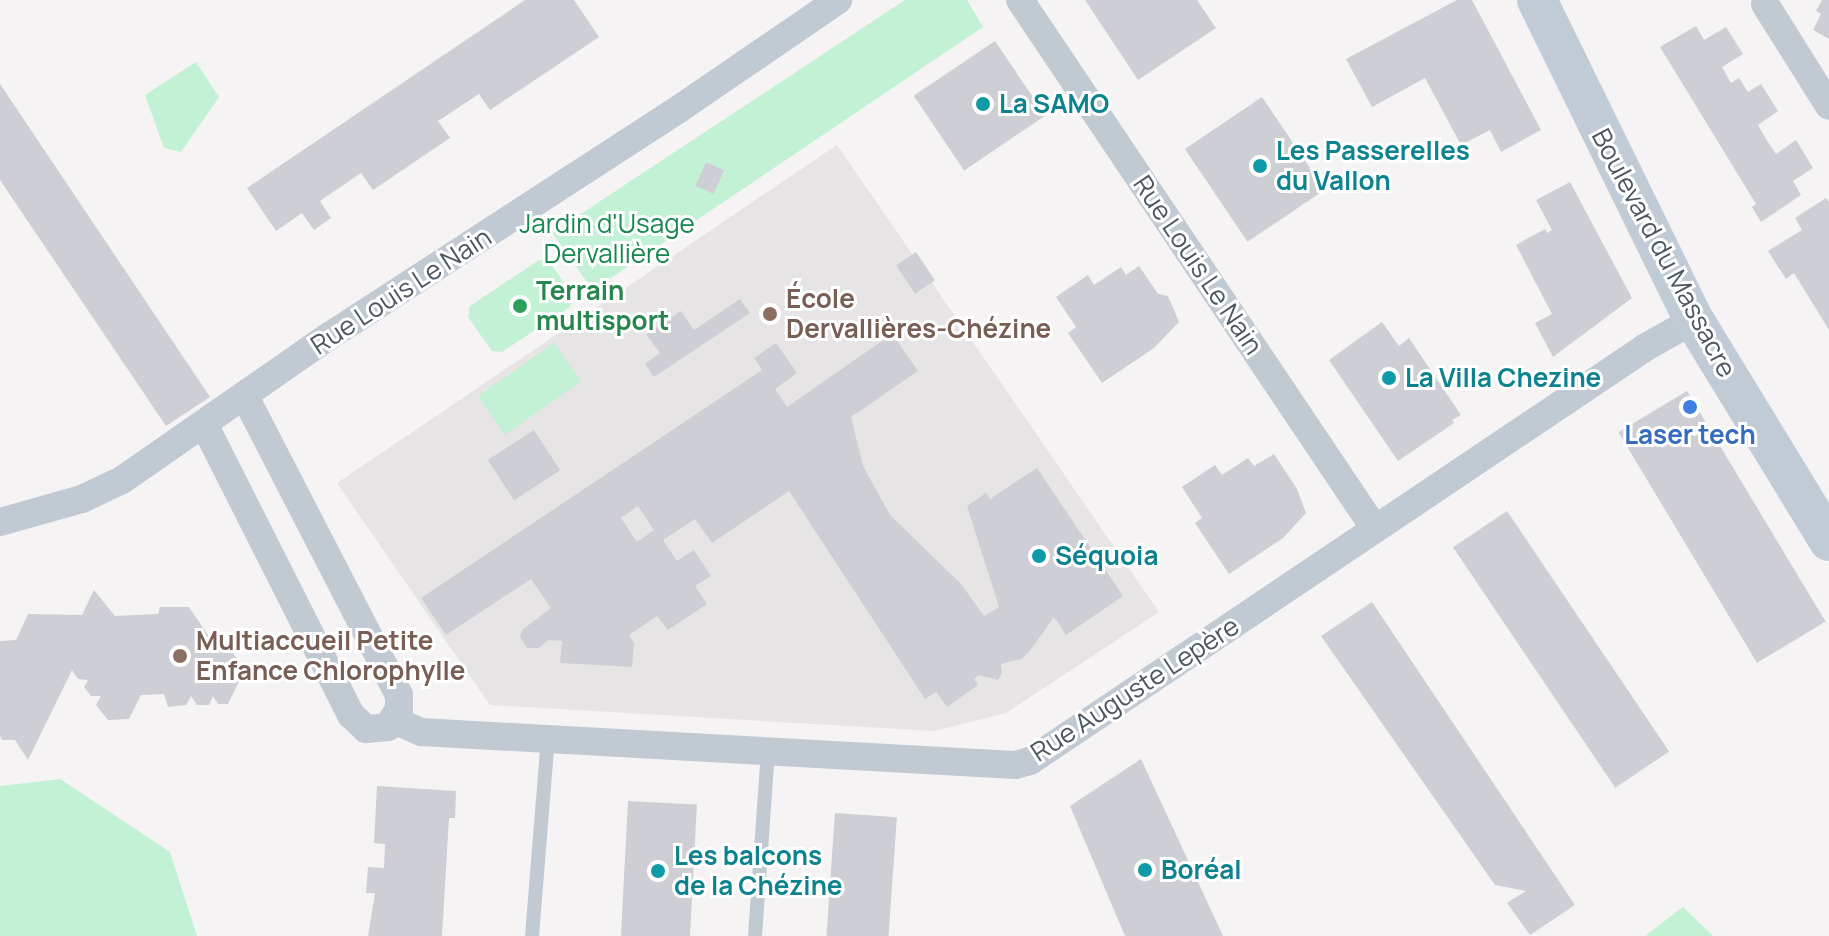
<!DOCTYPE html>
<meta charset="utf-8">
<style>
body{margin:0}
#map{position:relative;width:1829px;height:936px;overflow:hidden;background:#f5f3f3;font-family:Manrope,sans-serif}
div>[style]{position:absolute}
.education>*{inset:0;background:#e6e4e5}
.green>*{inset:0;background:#c3f1d5;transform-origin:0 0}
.building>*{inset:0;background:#cdcfd5;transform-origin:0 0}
.lane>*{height:14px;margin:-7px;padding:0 7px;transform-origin:7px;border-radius:7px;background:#c1cad2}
.street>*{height:28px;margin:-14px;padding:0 14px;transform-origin:14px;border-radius:14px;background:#c1cad2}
.secondary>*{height:40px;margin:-20px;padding:0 20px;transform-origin:20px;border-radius:20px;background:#c1cbd6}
.dots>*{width:22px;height:22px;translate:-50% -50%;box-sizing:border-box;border:4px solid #fff;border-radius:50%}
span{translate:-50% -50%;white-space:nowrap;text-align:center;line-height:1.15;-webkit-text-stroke:6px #fff;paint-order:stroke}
.culture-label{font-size:26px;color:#0d838f;font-weight:700}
.left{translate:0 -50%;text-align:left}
.park-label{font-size:26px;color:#17864f}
.street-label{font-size:26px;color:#4a5661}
.leisure-label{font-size:26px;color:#27864d;font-weight:700}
.education-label{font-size:26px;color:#785e54;font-weight:700}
.shop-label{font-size:26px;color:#366cbe;font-weight:700}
</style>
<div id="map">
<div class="education">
<i style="clip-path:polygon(837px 145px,1159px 612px,1006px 713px,934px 731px,490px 705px,337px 483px)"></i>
</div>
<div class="green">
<i style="clip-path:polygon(905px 0,967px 0,983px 27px,593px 290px,552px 233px)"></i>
<i style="clip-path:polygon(196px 62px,219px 97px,181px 152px,164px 148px,145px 95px)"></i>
<i style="clip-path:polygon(539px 260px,549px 261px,573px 296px,570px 307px,502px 352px,492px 351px,468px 317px,470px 306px)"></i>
<i style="left:554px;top:343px;width:47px;height:93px;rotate:55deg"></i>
<i style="clip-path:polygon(60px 779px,170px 852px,197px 936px,0 936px,0 786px)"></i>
<i style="clip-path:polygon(1683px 907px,1713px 936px,1645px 936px)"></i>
</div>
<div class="building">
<i style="clip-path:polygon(525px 0,574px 0,599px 37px,490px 110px,479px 94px,438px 121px,450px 138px,373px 190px,361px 173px,320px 201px,331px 218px,314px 230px,302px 213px,276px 231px,247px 188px)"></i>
<i style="clip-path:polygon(1085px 0,1197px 0,1216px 28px,1138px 80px)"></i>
<i style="clip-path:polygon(1457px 0,1472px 0,1541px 130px,1501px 152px,1490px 130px,1461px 145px,1425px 78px,1372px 107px,1346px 59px)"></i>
<i style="clip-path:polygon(1822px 0,1829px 0,1829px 39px,1813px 30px,1821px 14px,1816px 11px)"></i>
<i style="clip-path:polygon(1696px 26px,1704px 40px,1726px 27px,1743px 54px,1722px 67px,1731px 83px,1739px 78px,1748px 92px,1761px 84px,1778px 111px,1758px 125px,1766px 139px,1776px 154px,1796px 140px,1813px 168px,1793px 181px,1801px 195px,1761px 222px,1752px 207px,1756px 204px,1660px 47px)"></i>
<i style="left:995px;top:41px;width:90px;height:98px;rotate:56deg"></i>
<i style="clip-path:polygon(0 84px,210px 397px,166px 426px,0 180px)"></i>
<i style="left:1262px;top:97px;width:112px;height:93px;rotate:56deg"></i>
<i style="left:706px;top:162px;width:20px;height:26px;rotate:24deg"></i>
<i style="clip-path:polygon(1570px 182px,1632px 298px,1553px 357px,1535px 323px,1552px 314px,1516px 245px,1545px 229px,1547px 233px,1552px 230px,1536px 200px)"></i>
<i style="clip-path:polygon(1826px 198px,1829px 202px,1829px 330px,1794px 273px,1786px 279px,1768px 251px,1802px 230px,1795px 218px)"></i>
<i style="left:916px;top:252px;width:34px;height:24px;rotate:56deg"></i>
<i style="clip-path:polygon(1139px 266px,1158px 294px,1168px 296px,1179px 322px,1154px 348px,1102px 383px,1068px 333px,1076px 327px,1056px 297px,1088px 275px,1094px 285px,1121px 267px,1126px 275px)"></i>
<i style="clip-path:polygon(740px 299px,750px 313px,654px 377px,645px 364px,660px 353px,646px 334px,681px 311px,694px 330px)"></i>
<i style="clip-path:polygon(1382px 322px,1399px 346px,1409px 338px,1461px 415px,1452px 420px,1454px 423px,1398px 461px,1329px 360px)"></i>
<i style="clip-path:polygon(evenodd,892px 334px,918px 371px,851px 417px,863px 466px,890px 515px,961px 584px,984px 616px,999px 607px,967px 506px,986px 493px,990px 499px,1037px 468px,1123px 596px,1066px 635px,1054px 617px,1029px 652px,1021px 659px,1001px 664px,1002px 673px,998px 680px,979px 675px,974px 679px,978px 685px,947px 707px,936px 692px,925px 699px,789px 491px,712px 543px,695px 519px,663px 540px,677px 561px,694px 550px,711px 576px,695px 586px,707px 604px,668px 630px,657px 616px,629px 635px,634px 643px,632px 667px,560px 663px,562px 641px,548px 640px,539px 648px,527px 648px,520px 637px,522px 630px,551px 608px,531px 579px,446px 635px,421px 598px,762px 370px,754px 358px,776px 343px,797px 373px,775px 389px,787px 407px,892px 334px,638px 506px,654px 530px,637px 542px,621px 518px,638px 506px)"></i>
<i style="left:1687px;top:391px;width:269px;height:80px;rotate:59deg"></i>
<i style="left:534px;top:430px;width:48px;height:55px;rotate:57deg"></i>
<i style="clip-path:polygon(1274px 454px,1297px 489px,1306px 513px,1283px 538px,1229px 574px,1195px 523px,1202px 518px,1182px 487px,1215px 465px,1222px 475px,1248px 458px,1254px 466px)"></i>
<i style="left:1507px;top:511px;width:290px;height:65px;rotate:56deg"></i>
<i style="clip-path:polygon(94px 590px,115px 616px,158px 614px,160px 607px,189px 607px,214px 644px,226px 644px,245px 669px,228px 704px,218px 704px,213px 696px,209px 705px,197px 705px,191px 696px,186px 705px,168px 707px,164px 694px,141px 695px,129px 719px,108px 720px,96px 705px,101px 696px,91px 696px,84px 687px,88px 680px,78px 679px,72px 670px,28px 760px,15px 740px,2px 740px,0 736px,0 641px,16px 640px,28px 614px,82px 615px)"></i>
<i style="clip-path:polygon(1372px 602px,1575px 905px,1530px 935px,1507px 903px,1526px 891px,1495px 885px,1321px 636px)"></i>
<i style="clip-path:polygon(1141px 759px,1223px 936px,1125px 936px,1070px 806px)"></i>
<i style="clip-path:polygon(377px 786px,456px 791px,455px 818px,449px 818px,442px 936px,368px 936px,375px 893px,366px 893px,368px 867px,384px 868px,385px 844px,374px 843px)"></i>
<i style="left:628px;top:801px;width:69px;height:135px;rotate:3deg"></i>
<i style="left:835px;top:813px;width:62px;height:123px;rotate:4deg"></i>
</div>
<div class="lane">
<i style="left:532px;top:936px;width:198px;rotate:-85.4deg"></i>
<i style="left:755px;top:936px;width:185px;rotate:-86deg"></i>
</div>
<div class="street">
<i style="left:1020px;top:0;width:637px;rotate:56.14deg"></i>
<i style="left:1765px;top:4px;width:120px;rotate:57.9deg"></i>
<i style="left:204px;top:424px;width:326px;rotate:63.2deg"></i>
<i style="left:351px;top:715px;width:21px;rotate:43deg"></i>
<i style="left:366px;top:729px;width:22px;rotate:-5deg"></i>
<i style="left:388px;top:727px;width:21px;rotate:-59deg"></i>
<i style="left:399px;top:709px;width:14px;rotate:-90deg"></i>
<i style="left:399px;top:695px;width:334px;rotate:-117.3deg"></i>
<i style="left:0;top:522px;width:85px;rotate:-15.7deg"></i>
<i style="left:82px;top:499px;width:44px;rotate:-25.4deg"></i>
<i style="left:122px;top:480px;width:254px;rotate:-34.8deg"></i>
<i style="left:331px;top:335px;width:415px;rotate:-33deg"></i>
<i style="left:679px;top:109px;width:193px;rotate:-34.4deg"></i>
<i style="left:394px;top:720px;width:30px;rotate:24deg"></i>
<i style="left:421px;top:732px;width:595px;rotate:3.18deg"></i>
<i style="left:1015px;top:765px;width:16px;rotate:-15deg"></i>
<i style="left:1030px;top:761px;width:742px;rotate:-33.9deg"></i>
<i style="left:1646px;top:347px;width:55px;rotate:-29.4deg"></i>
</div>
<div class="secondary">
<i style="left:1537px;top:0;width:356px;rotate:63.9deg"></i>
<i style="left:1694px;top:320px;width:259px;rotate:58.6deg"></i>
</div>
<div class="dots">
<i style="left:983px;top:104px;background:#0f9aa8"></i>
<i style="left:1260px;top:166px;background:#0f9aa8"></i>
<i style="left:520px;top:306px;background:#2e9e5b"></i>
<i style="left:770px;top:314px;background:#8d6e63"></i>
<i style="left:1389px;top:378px;background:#0f9aa8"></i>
<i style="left:1690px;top:407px;background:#3f7fe0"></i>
<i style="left:1039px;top:556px;background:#0f9aa8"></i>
<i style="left:180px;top:656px;background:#8d6e63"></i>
<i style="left:1145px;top:870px;background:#0f9aa8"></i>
<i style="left:658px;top:871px;background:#0f9aa8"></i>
</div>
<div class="culture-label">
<span class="left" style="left:999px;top:104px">La SAMO</span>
<span class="left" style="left:1276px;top:166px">Les Passerelles<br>du Vallon</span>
<span class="left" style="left:1405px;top:378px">La Villa Chezine</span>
<span class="left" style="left:1055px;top:556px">Séquoia</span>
<span class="left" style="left:674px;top:871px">Les balcons<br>de la Chézine</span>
<span class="left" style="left:1161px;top:870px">Boréal</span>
</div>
<div class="park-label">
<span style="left:607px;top:239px">Jardin d'Usage<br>Dervallière</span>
</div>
<div class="street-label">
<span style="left:1664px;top:253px;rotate:62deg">Boulevard du Massacre</span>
<span style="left:1198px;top:265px;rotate:56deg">Rue Louis Le Nain</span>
<span style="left:401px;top:291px;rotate:-33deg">Rue Louis Le Nain</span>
<span style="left:1135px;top:689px;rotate:-33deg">Rue Auguste Lepère</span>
</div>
<div class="leisure-label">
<span class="left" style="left:536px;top:306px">Terrain<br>multisport</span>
</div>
<div class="education-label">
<span class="left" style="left:786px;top:314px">École<br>Dervallières-Chézine</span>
<span class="left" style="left:196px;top:656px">Multiaccueil Petite<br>Enfance Chlorophylle</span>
</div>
<div class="shop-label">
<span style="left:1690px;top:435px">Laser tech</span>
</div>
</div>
